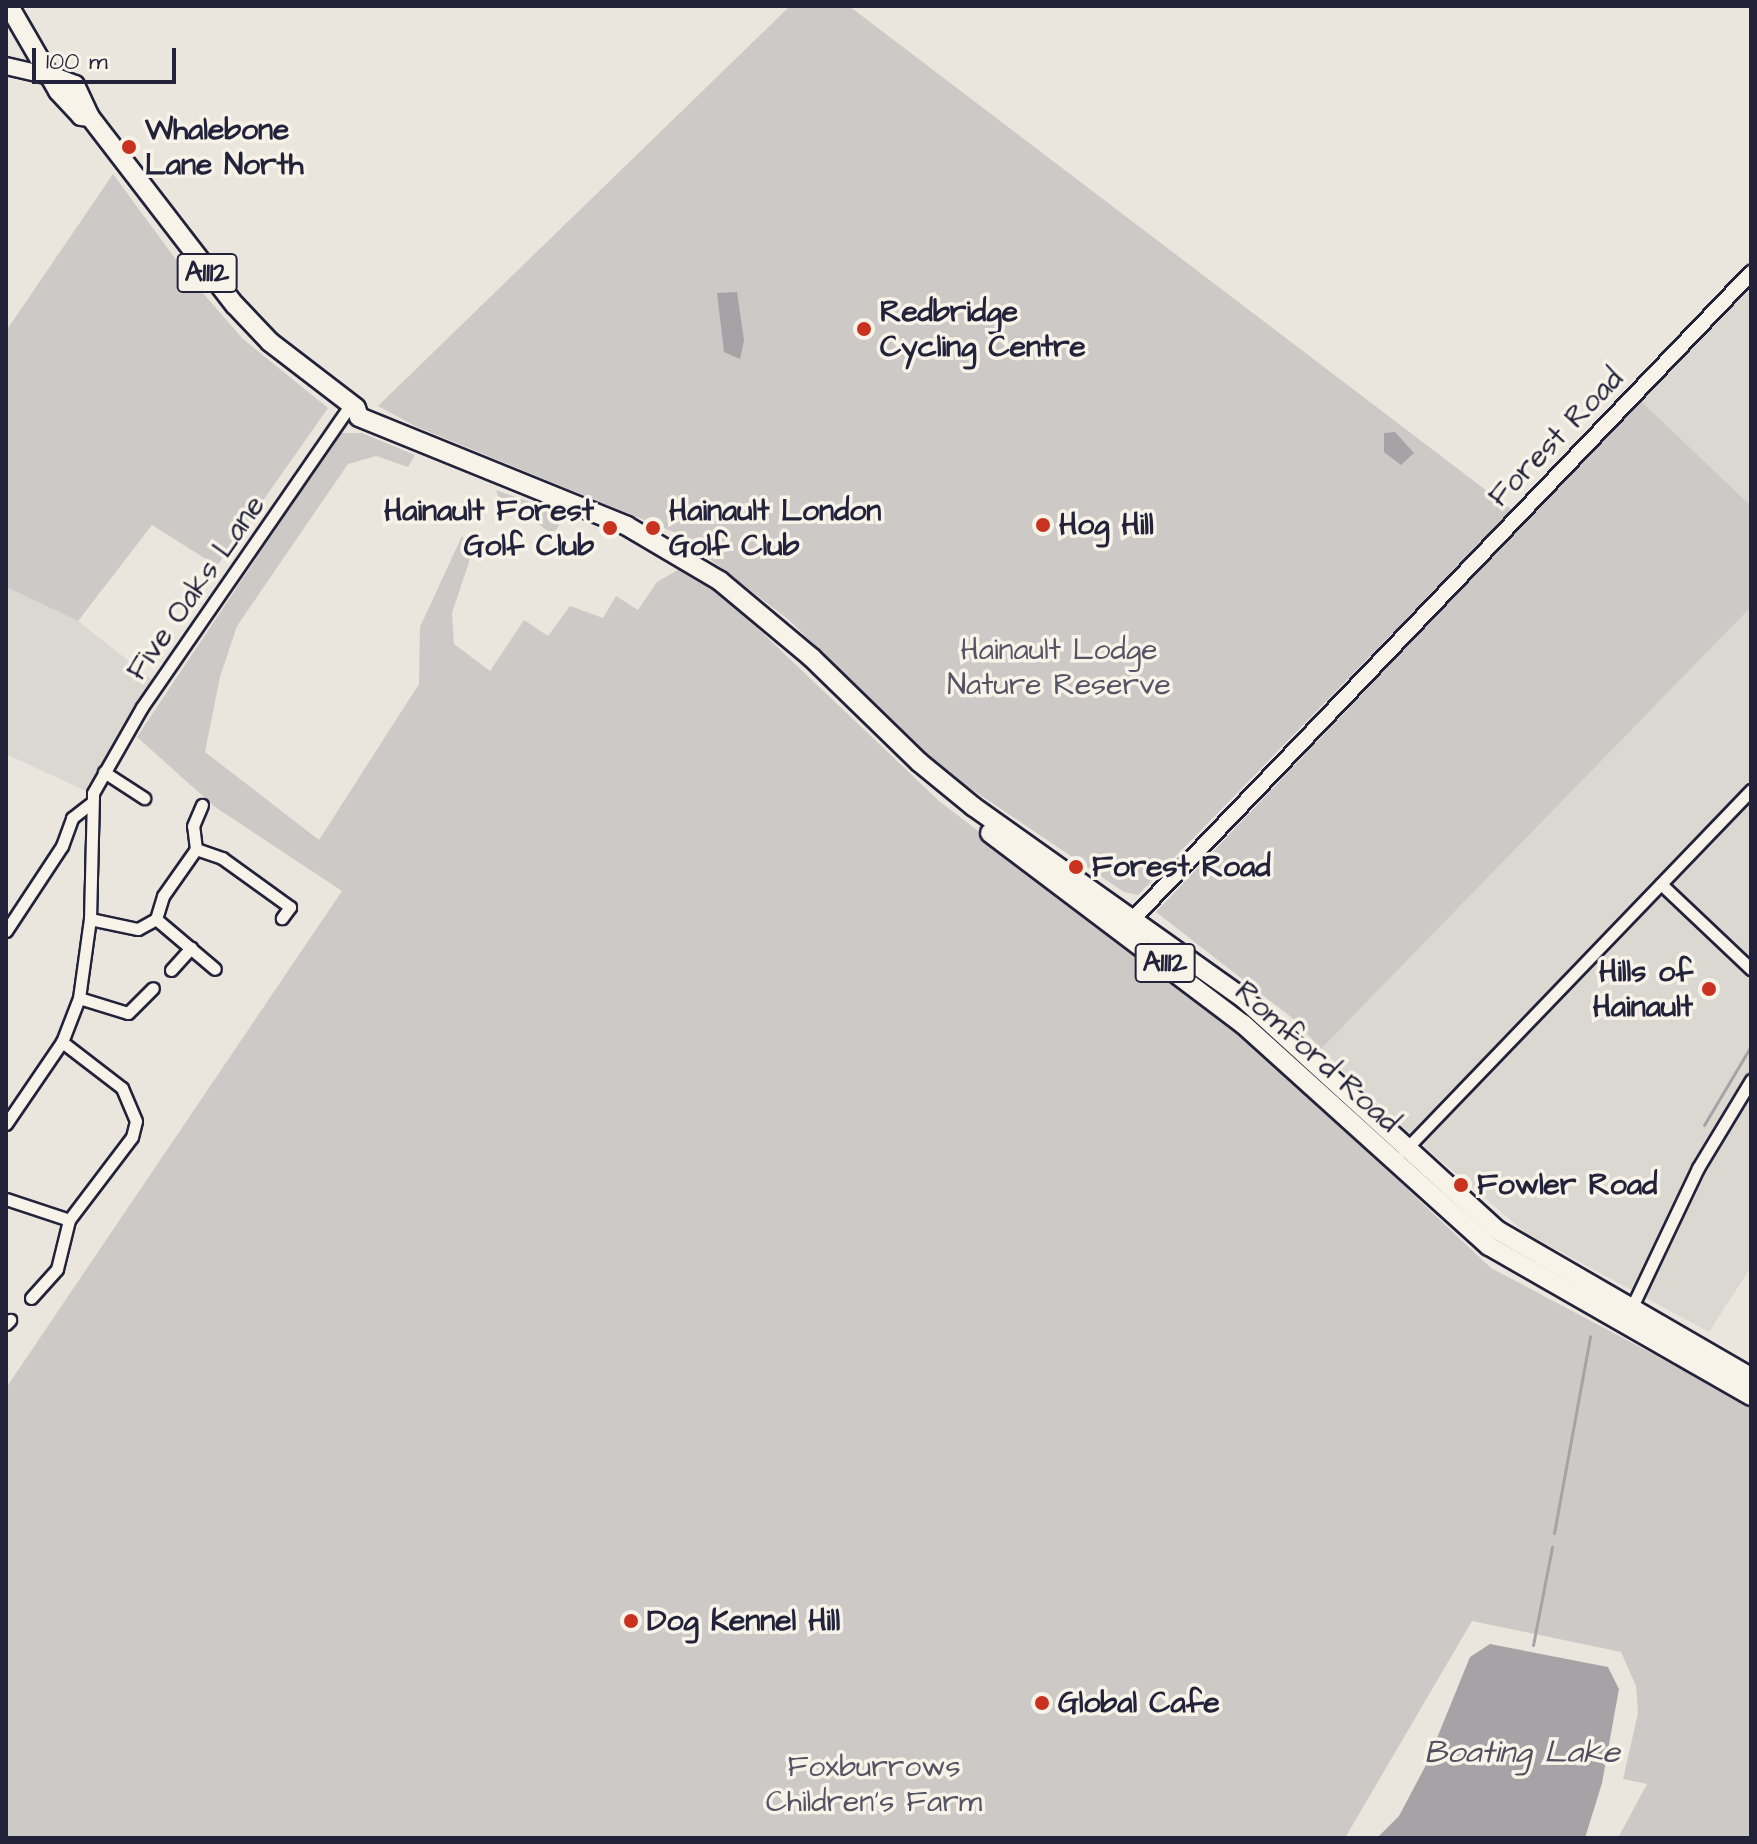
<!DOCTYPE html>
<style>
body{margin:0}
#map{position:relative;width:1757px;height:1844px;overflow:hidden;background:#eae6de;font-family:"Architects Daughter",sans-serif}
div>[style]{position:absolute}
.built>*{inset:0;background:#dbd8d2}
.green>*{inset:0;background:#cdc9c6}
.water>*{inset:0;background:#a6a3a6}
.stream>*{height:3px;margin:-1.5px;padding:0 1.5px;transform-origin:1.5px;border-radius:1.5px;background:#a6a3a6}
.roads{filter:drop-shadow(2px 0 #22223b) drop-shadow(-2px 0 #22223b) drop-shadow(0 2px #22223b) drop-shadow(0 -2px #22223b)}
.minor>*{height:11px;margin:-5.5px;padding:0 5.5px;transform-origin:5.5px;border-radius:5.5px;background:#f7f3e8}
.tertiary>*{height:14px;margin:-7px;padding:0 7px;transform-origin:7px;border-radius:7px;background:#f7f3e8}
.secondary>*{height:16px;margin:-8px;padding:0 8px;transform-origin:8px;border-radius:8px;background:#f7f3e8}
.primary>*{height:18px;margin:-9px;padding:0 9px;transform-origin:9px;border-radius:9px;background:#f7f3e8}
.dots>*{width:22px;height:22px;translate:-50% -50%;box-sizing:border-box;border:4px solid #f7f3e8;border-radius:50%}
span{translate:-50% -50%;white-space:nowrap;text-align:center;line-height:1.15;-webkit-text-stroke:7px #f7f3e8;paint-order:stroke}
.shield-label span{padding:2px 6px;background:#f7f3e8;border:2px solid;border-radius:6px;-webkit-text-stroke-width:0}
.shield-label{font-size:28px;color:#22223b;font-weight:700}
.poi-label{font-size:30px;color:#22223b;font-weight:700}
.left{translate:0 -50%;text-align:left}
.right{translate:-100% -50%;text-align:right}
.street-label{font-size:30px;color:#22223b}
.park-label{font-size:30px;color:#555465}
.water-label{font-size:32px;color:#504f60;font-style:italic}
.frame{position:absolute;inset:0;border:8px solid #22223b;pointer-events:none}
.scale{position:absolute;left:32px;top:48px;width:144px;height:36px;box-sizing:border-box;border:4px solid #22223b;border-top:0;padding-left:10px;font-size:24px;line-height:28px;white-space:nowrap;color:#22223b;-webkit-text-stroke:6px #f7f3e8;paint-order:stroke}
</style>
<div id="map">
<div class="built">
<i style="clip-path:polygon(1751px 287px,1751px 506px,1640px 400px)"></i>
<i style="clip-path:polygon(6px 587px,78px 621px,155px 682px,88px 792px,6px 754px)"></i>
<i style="clip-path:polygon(1751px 607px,1751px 1267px,1709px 1332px,1526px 1233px,1421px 1144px,1321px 1049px)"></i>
</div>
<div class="green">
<i style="clip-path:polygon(790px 6px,849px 6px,1512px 510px,1138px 895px,1124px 892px,933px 763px,789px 620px,676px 533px,415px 426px,378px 406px)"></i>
<i style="clip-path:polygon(113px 174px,188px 276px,243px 339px,328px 408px,217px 566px,152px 525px,78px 621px,6px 587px,6px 331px)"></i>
<i style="clip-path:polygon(1640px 400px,1751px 506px,1751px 607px,1321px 1049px,1291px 1017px,1156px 912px)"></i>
<i style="clip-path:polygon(340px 433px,362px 433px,415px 455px,408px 467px,376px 456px,348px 464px,237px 626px,220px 677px,205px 752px,319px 840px,419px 684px,420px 627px,462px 536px,473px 550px,452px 613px,454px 644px,490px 671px,524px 620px,548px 636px,570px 606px,603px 618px,616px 596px,638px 610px,657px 582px,683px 567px,732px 604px,939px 801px,1233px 1025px,1491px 1268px,1751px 1406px,1751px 1838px,1618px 1838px,1647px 1784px,1623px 1779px,1638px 1713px,1636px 1686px,1621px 1652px,1472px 1621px,1345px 1838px,6px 1838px,6px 1388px,342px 891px,215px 807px,137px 737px)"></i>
<i style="clip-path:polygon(496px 490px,564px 514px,563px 520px,555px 531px,548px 531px,498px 496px)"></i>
</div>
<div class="water">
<i style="clip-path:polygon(737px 292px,744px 340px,740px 359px,724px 352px,717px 293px)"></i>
<i style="clip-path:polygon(1395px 432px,1414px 453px,1401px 465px,1384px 452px,1384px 433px)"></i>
<i style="clip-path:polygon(1490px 1644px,1608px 1667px,1619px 1689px,1602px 1783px,1585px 1838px,1377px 1838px,1399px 1816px,1426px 1765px,1470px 1657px)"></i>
</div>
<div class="stream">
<i style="left:1704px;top:1125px;width:92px;rotate:-59.3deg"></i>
<i style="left:1554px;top:1533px;width:200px;rotate:-79.6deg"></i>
<i style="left:1533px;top:1645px;width:100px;rotate:-79deg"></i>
</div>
<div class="roads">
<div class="minor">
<i style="left:104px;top:772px;width:48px;rotate:33deg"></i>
<i style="left:196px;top:849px;width:28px;rotate:19deg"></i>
<i style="left:222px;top:858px;width:84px;rotate:35.8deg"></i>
<i style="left:290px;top:907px;width:14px;rotate:126deg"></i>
<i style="left:1661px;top:884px;width:124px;rotate:43.4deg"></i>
<i style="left:90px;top:919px;width:49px;rotate:11.8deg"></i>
<i style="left:138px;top:929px;width:21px;rotate:-29deg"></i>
<i style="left:156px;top:919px;width:24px;rotate:-73deg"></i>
<i style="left:163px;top:896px;width:57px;rotate:-54.9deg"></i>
<i style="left:196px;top:849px;width:23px;rotate:-97deg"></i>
<i style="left:193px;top:826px;width:23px;rotate:-67deg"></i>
<i style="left:156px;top:919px;width:77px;rotate:40.3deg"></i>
<i style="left:6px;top:931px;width:102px;rotate:-56.6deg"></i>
<i style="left:62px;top:846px;width:30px;rotate:-70deg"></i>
<i style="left:72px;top:818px;width:24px;rotate:-38deg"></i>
<i style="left:171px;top:970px;width:30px;rotate:-48deg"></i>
<i style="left:79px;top:998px;width:51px;rotate:17deg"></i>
<i style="left:128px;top:1013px;width:35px;rotate:-45deg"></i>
<i style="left:6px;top:1124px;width:99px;rotate:-55.7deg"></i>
<i style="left:62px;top:1042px;width:47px;rotate:-68.9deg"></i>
<i style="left:79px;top:998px;width:80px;rotate:-82.1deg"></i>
<i style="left:90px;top:919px;width:126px;rotate:-88.6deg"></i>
<i style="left:93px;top:793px;width:99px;rotate:-60.3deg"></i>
<i style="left:142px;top:707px;width:367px;rotate:-55.4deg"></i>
<i style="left:1404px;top:1151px;width:501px;rotate:-46.13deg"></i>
<i style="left:6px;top:1199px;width:66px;rotate:18.4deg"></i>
<i style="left:31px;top:1298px;width:39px;rotate:-48deg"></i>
<i style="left:57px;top:1269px;width:50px;rotate:-76.2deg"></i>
<i style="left:69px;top:1220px;width:104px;rotate:-52.8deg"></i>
<i style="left:132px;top:1137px;width:16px;rotate:-76deg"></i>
<i style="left:136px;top:1121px;width:36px;rotate:-113deg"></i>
<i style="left:122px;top:1088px;width:76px;rotate:-142.5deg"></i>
<i style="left:1631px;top:1309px;width:156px;rotate:-64.6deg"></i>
<i style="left:1698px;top:1168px;width:103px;rotate:-58.9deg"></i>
<i style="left:6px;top:1324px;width:6px;rotate:-45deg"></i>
</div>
<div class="tertiary">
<i style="left:1134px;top:918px;width:893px;rotate:-46.27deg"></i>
</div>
<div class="secondary">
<i style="left:6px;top:66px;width:49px;rotate:12.9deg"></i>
</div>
<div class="primary">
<i style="left:9px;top:6px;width:98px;rotate:60deg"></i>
<i style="left:58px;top:91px;width:34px;rotate:47deg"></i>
<i style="left:81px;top:116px;width:9px;rotate:6deg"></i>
<i style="left:54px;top:77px;width:22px;rotate:21deg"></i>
<i style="left:75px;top:85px;width:35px;rotate:65deg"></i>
<i style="left:90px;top:117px;width:237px;rotate:52.4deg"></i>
<i style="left:235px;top:305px;width:51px;rotate:46.6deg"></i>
<i style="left:270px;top:342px;width:108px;rotate:37.5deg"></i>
<i style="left:356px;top:408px;width:9px;rotate:72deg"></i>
<i style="left:359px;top:417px;width:289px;rotate:22.1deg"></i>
<i style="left:627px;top:526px;width:108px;rotate:30.6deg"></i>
<i style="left:720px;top:581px;width:119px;rotate:39.9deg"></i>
<i style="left:811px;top:657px;width:151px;rotate:44.2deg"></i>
<i style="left:919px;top:762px;width:71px;rotate:39.3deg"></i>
<i style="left:974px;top:807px;width:331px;rotate:35.4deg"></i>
<i style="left:1244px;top:999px;width:343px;rotate:42.4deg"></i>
<i style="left:1497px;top:1230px;width:293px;rotate:30.1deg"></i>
<i style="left:990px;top:833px;width:317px;rotate:37.1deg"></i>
<i style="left:1243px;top:1024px;width:331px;rotate:42.1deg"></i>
<i style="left:1489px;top:1246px;width:302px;rotate:29.8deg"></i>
</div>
</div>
<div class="dots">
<i style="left:129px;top:147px;background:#c8321e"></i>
<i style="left:864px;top:329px;background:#c8321e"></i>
<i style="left:1043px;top:525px;background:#c8321e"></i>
<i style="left:610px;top:528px;background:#c8321e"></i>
<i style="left:653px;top:528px;background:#c8321e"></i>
<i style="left:1076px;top:867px;background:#c8321e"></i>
<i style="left:1709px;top:989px;background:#c8321e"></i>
<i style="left:1461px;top:1185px;background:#c8321e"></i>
<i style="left:631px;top:1621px;background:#c8321e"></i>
<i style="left:1042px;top:1703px;background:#c8321e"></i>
</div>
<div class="shield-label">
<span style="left:207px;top:273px">A1112</span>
<span style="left:1165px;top:963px">A1112</span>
</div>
<div class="poi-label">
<span class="left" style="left:145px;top:147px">Whalebone<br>Lane North</span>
<span class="left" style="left:880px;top:329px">Redbridge<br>Cycling Centre</span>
<span class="right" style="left:594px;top:528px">Hainault Forest<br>Golf Club</span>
<span class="left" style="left:669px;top:528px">Hainault London<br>Golf Club</span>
<span class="left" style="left:1059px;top:525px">Hog Hill</span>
<span class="left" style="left:1092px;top:867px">Forest Road</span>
<span class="right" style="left:1693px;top:989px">Hills of<br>Hainault</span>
<span class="left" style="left:1477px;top:1185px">Fowler Road</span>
<span class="left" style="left:647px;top:1621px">Dog Kennel Hill</span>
<span class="left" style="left:1058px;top:1703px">Global Cafe</span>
</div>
<div class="street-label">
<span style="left:1556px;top:438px;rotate:-46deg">Forest Road</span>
<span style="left:196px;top:588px;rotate:-55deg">Five Oaks Lane</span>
<span style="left:1317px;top:1057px;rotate:42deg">Romford Road</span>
</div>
<div class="park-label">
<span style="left:1059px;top:667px">Hainault Lodge<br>Nature Reserve</span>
<span style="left:874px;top:1784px">Foxburrows<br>Children's Farm</span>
</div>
<div class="water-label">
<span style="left:1522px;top:1753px">Boating Lake</span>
</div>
<div class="frame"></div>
<div class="scale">100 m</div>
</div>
